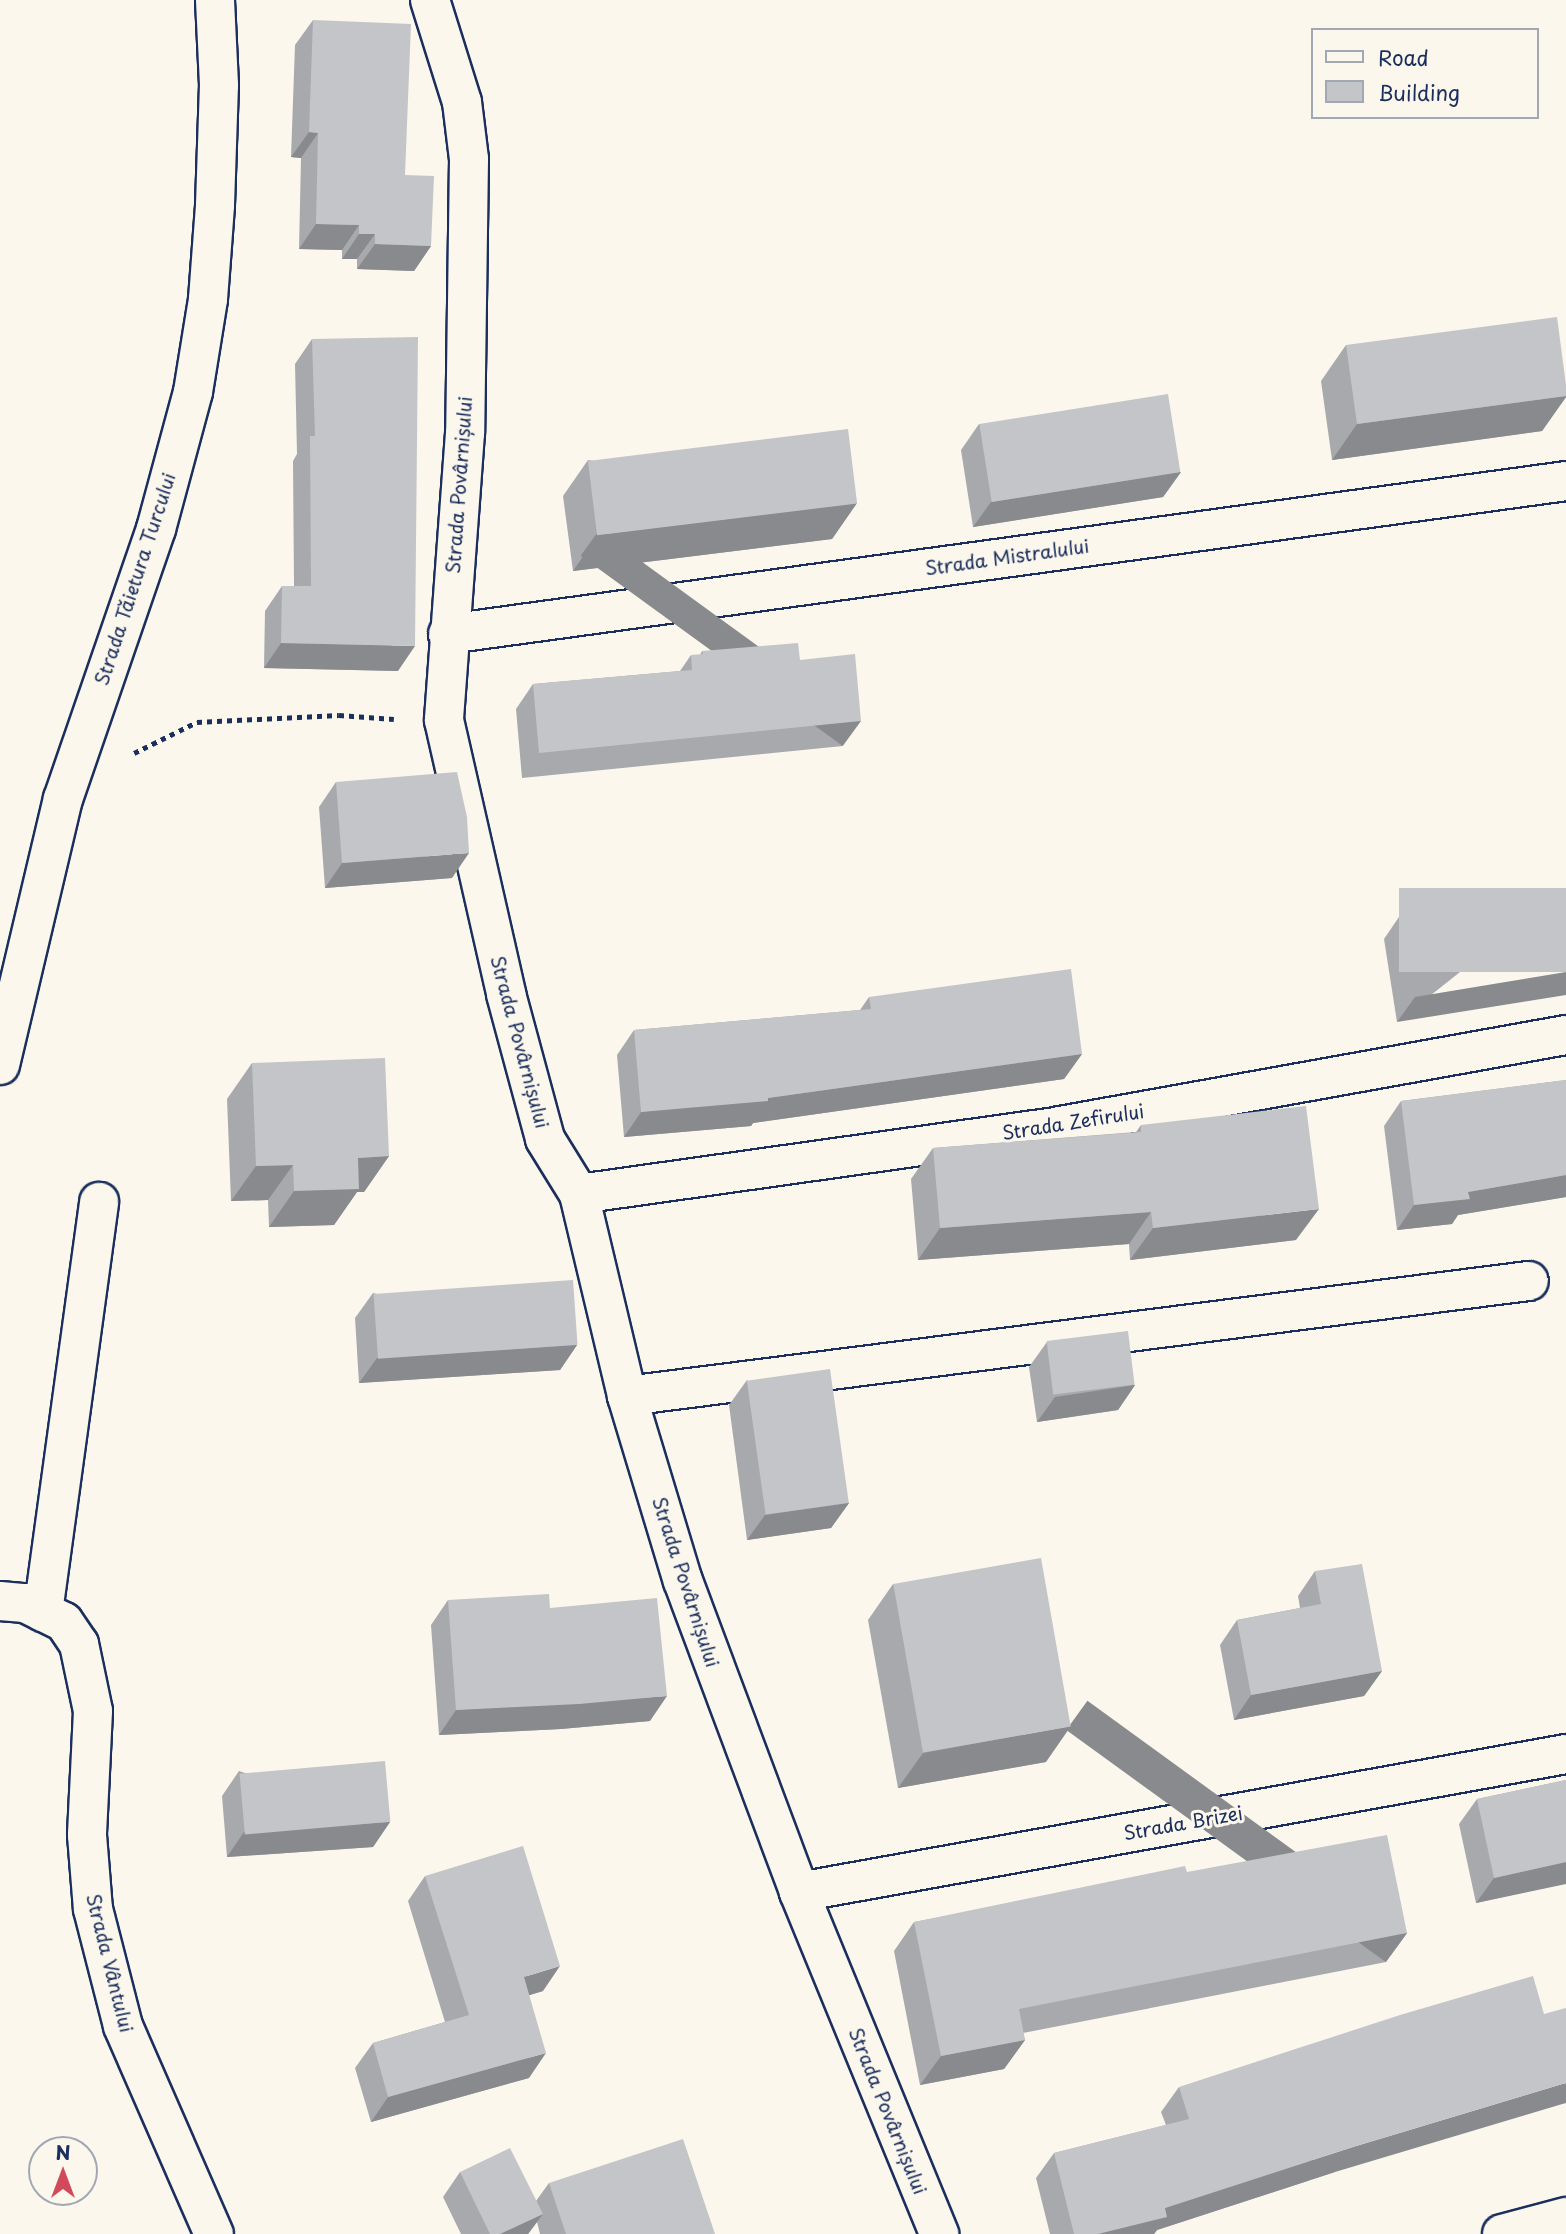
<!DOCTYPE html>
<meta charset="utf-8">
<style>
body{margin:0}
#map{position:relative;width:1566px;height:2234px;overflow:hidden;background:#fbf7ec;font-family:"Playpen Sans",sans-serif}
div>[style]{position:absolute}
.path>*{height:4.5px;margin-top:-2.25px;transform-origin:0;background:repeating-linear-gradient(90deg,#1b2f5e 0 5px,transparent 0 10px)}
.roads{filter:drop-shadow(2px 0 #1b2f5e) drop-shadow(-2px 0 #1b2f5e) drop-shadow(0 2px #1b2f5e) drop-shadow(0 -2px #1b2f5e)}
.minor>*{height:38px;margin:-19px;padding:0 19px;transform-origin:19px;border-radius:19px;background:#fbf7ec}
.secondary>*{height:38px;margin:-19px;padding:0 19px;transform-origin:19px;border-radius:19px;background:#fbf7ec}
.wall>*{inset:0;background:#a8a9ad}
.shaded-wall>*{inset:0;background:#888a8d;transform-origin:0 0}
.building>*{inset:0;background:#c3c5c9;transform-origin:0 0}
span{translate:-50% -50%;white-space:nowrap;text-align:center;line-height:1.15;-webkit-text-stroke:6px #fbf7ec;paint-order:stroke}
.street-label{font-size:19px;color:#1b2f5e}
.legend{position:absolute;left:1311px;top:28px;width:228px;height:91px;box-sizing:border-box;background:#fbf7ec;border:2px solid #a1a7b3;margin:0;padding:9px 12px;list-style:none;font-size:21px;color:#1b2f5e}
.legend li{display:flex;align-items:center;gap:14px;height:35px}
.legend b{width:35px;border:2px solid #a1a7b3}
.north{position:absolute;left:28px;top:2136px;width:70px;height:70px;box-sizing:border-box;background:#fbf7ec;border:2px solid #a1a7b3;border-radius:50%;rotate:0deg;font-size:19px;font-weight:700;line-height:28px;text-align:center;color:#1b2f5e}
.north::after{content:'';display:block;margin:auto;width:24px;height:32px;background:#d1495b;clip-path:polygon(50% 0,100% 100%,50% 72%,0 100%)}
</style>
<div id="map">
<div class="path">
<i style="left:134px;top:753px;width:70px;rotate:-26.2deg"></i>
<i style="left:197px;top:722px;width:142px;rotate:-2.8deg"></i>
<i style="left:339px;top:715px;width:55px;rotate:4.2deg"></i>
</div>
<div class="roads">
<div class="minor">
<i style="left:430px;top:0;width:107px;rotate:72.6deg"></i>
<i style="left:462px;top:102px;width:57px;rotate:83deg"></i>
<i style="left:469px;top:159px;width:274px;rotate:90.8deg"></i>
<i style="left:465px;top:433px;width:288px;rotate:94.2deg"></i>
<i style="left:444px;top:720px;width:281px;rotate:77.2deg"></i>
<i style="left:506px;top:994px;width:150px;rotate:74.9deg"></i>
<i style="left:545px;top:1139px;width:65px;rotate:58.3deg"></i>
<i style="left:579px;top:1194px;width:208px;rotate:76.6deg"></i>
<i style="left:627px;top:1396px;width:193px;rotate:73.2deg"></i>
<i style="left:683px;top:1581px;width:332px;rotate:69.5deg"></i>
<i style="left:799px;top:1892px;width:370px;rotate:67.7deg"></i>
<i style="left:448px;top:634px;width:1128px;rotate:-7.79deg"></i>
<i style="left:579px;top:1194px;width:486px;rotate:-8deg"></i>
<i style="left:1060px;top:1126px;width:514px;rotate:-10.2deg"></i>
<i style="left:627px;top:1396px;width:909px;rotate:-7.27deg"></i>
<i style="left:0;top:1601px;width:25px;rotate:5deg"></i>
<i style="left:25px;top:1603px;width:43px;rotate:26deg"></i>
<i style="left:64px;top:1622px;width:27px;rotate:56deg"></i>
<i style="left:79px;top:1644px;width:68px;rotate:78.2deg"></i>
<i style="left:93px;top:1711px;width:124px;rotate:92.8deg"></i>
<i style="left:87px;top:1835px;width:74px;rotate:85.4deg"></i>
<i style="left:93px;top:1909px;width:121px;rotate:75.6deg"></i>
<i style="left:123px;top:2026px;width:227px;rotate:66.4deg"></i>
<i style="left:43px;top:1612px;width:414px;rotate:-82.2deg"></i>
<i style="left:799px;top:1892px;width:779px;rotate:-10.2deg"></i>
<i style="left:1502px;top:2234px;width:66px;rotate:-14.9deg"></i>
</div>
<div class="secondary">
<i style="left:0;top:1065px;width:273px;rotate:-76.7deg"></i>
<i style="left:63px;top:799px;width:286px;rotate:-71deg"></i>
<i style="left:156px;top:529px;width:142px;rotate:-74.9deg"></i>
<i style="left:193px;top:392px;width:94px;rotate:-80.8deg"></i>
<i style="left:208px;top:299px;width:94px;rotate:-85.7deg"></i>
<i style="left:215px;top:205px;width:120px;rotate:-88.1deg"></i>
<i style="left:219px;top:85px;width:85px;rotate:-92.7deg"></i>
</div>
</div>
<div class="wall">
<i style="clip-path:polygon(313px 20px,405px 175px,431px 246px,414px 271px,357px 269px,357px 259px,342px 259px,342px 250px,299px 249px,301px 158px,291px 157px,295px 45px)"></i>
<i style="clip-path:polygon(312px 339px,398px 671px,264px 668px,265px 611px,282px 586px,294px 586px,293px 461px,297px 454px,295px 364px)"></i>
<i style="clip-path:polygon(1346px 345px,1566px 385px,1566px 397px,1542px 431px,1332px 460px,1321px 381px)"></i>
<i style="clip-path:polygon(979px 424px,1181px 472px,1163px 497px,973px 527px,961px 450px)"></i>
<i style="clip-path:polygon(588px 460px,857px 503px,832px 539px,573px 571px,563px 496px)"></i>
<i style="clip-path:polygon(702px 651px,800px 660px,843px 746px,522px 778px,516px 709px,533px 684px,680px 671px,691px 655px,700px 655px)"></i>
<i style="clip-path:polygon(336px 782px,452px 878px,325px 888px,319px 807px)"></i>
<i style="clip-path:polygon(1566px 888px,1397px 1022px,1384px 939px,1401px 914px)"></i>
<i style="clip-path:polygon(869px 997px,1082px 1054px,1064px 1079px,753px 1123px,751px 1126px,624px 1137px,617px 1055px,634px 1030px,860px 1010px)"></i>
<i style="clip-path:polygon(252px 1063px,389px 1156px,364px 1192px,357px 1192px,334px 1225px,269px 1227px,268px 1200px,231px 1201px,227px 1099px)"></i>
<i style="clip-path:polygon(1566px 1080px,1566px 1197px,1458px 1215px,1452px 1224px,1397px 1230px,1384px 1126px,1401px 1101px)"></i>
<i style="clip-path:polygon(1141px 1125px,1296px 1240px,1130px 1260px,1129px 1244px,918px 1260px,911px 1179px,933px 1148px,1136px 1132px)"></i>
<i style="clip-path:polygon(373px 1293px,577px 1345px,560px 1370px,359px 1383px,355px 1318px)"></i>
<i style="clip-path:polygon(1047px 1342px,1135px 1385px,1118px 1410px,1037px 1422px,1029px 1367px)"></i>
<i style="clip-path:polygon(747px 1380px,849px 1503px,831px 1528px,747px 1540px,729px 1405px)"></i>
<i style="clip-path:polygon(1315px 1571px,1382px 1671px,1364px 1696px,1234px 1720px,1220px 1645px,1237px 1620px,1300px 1608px,1298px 1596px)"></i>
<i style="clip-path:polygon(893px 1584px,1046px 1762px,898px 1788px,868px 1620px)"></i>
<i style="clip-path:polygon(448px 1600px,550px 1608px,650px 1721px,561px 1729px,439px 1735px,431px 1625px)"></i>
<i style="clip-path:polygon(239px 1771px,390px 1822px,373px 1847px,227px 1857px,222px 1796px)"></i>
<i style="clip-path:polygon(1566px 1780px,1566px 1883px,1476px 1903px,1459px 1824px,1477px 1799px)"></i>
<i style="clip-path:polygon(1187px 1872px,1407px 1933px,1386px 1962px,1023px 2033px,1025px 2040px,1004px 2069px,920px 2085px,894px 1951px,914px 1922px)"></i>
<i style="clip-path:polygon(425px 1876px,543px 1991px,529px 1995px,529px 2078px,371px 2122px,355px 2068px,373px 2043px,445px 2022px,408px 1901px)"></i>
<i style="clip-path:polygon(1179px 2087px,1335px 2172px,1157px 2230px,1154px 2234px,1050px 2234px,1036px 2178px,1054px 2153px,1166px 2125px,1161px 2112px)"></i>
<i style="clip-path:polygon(460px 2172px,536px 2201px,549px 2183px,715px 2234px,540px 2234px,537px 2222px,528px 2234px,461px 2234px,443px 2197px)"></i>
</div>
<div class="shaded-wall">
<i style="clip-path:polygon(309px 132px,318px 133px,301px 158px,291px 157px)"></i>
<i style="clip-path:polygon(316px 224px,359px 225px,342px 250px,299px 249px)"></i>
<i style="clip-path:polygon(359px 234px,375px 234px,357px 259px,342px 259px)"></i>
<i style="clip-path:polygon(375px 244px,431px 246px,414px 271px,357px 269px)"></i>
<i style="clip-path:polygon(1566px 396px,1566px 397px,1542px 431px,1332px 460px,1357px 424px)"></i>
<i style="clip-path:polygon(1181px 472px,1163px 497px,973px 527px,991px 502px)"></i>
<i style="clip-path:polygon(857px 503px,832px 539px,573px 571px,598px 535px)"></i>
<i style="clip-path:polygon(281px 643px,415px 646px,398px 671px,264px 668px)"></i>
<i style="left:861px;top:721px;width:31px;height:324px;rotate:126deg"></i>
<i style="clip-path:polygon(469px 853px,452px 878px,325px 888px,342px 863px)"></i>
<i style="clip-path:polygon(1566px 972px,1566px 995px,1397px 1022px,1415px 997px)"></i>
<i style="clip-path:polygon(1082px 1054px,1064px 1079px,753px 1123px,751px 1126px,624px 1137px,641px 1112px,768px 1098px)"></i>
<i style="clip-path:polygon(389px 1156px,364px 1192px,357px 1192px,334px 1225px,269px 1227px,294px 1191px,358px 1158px)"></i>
<i style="clip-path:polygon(293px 1165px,268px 1200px,231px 1201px,256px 1166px)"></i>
<i style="clip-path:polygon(1566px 1175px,1566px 1197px,1458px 1215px,1452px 1224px,1397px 1230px,1414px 1205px,1468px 1192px)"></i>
<i style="clip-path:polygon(1319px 1209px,1296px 1240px,1130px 1260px,1153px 1228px)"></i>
<i style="clip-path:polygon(1151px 1212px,1129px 1244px,918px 1260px,940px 1228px)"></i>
<i style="clip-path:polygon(577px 1345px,560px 1370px,359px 1383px,377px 1358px)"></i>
<i style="clip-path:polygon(1135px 1385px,1118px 1410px,1037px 1422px,1055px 1397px)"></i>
<i style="clip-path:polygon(849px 1503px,831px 1528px,747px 1540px,765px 1515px)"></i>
<i style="clip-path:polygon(1382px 1671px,1364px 1696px,1234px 1720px,1251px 1695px)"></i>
<i style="clip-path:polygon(667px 1696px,650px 1721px,561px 1729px,439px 1735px,456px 1710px)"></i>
<i style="clip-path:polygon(1071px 1726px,1046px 1762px,898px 1788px,923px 1753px)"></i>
<i style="clip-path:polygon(390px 1822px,373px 1847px,227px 1857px,244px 1832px)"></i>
<i style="clip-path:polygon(1566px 1862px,1566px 1884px,1476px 1903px,1494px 1878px)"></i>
<i style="left:1407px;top:1933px;width:36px;height:395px;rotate:126deg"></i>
<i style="clip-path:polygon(560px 1966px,543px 1991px,507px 2002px,524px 1977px)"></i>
<i style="clip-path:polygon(1025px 2040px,1004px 2069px,920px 2085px,941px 2056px)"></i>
<i style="clip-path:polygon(546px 2053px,529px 2078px,371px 2122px,388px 2097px)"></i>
<i style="clip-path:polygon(1566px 2083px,1566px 2103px,1335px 2172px,1157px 2230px,1154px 2234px,1098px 2234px,1165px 2208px,1353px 2147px)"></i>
<i style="clip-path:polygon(543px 2214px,528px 2234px,500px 2234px)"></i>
</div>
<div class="building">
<i style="clip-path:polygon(313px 20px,411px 24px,405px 175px,434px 176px,431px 246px,375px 244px,375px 234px,359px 234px,359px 225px,316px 224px,318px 133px,309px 132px)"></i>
<i style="clip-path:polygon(1557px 317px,1566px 385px,1566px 396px,1357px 424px,1346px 345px)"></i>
<i style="clip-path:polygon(418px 337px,415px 646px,281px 643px,282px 586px,311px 586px,310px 436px,315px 436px,312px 339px)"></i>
<i style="left:1168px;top:394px;width:79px;height:191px;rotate:81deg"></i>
<i style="left:848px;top:429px;width:75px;height:262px;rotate:83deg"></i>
<i style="clip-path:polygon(798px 643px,800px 660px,855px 654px,861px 721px,539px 753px,533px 684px,692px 670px,691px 655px,703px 654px,702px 651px)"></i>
<i style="clip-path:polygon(457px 772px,467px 817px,469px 853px,342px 863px,336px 782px)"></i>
<i style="left:1566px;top:888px;width:84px;height:167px;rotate:90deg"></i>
<i style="clip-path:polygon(1071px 969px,1082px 1054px,768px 1098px,768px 1101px,641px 1112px,634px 1030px,871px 1009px,869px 997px)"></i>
<i style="clip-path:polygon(385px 1058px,389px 1156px,358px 1158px,359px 1189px,294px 1191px,293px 1165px,256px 1166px,252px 1063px)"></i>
<i style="clip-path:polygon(1566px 1080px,1566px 1175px,1468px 1192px,1470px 1199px,1414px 1205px,1401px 1101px)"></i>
<i style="clip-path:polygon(1306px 1106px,1319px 1209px,1153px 1228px,1151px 1212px,940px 1228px,933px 1148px,1141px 1132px,1141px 1125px)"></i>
<i style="left:573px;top:1280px;width:65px;height:200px;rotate:86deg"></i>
<i style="left:1128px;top:1331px;width:54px;height:82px;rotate:83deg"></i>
<i style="left:830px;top:1369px;width:135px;height:84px;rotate:82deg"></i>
<i style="left:1041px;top:1558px;width:171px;height:150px;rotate:80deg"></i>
<i style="clip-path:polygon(1362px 1564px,1382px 1671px,1251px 1695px,1237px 1620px,1321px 1604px,1315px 1571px)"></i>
<i style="clip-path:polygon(549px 1594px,550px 1608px,657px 1598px,667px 1696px,579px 1704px,456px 1710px,448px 1600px)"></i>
<i style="left:385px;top:1761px;width:61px;height:146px;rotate:85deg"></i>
<i style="clip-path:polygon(1566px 1780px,1566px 1862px,1494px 1878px,1477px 1799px)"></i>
<i style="clip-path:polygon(1387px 1835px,1407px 1933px,1019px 2009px,1025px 2040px,941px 2056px,914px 1922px,1185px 1866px,1187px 1872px)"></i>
<i style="clip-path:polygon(523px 1846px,560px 1966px,524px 1977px,546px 2053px,388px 2097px,373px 2043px,469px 2015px,425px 1876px)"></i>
<i style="clip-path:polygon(1533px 1976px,1544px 2014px,1566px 2008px,1566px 2083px,1353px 2147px,1165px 2208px,1167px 2217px,1098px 2234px,1074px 2234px,1054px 2153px,1189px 2119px,1179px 2087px,1400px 2015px)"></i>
<i style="clip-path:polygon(683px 2139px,715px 2234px,566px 2234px,549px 2183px)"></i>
<i style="clip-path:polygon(510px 2148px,543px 2214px,500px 2234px,490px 2234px,460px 2172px)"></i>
</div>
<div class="street-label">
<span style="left:459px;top:485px;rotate:-86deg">Strada Povârnișului</span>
<span style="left:1007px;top:557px;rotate:-8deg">Strada Mistralului</span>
<span style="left:135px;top:579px;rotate:-72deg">Strada Tăietura Turcului</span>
<span style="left:520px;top:1042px;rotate:75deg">Strada Povârnișului</span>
<span style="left:1073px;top:1122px;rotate:-9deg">Strada Zefirului</span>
<span style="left:686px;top:1582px;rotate:72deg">Strada Povârnișului</span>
<span style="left:1183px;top:1823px;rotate:-10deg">Strada Brizei</span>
<span style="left:110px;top:1963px;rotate:76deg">Strada Vântului</span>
<span style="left:888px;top:2111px;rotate:68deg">Strada Povârnișului</span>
</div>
<ul class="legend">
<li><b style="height:9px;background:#fbf7ec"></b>Road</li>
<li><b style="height:19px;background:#c3c5c9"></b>Building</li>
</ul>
<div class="north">N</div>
</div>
